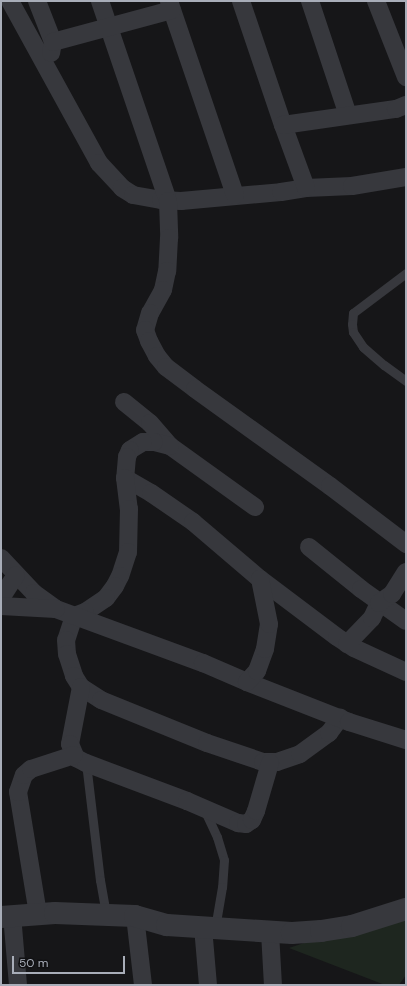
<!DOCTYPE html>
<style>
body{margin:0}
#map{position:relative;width:407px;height:986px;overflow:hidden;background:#161618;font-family:"DM Sans",sans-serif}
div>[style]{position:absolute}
.green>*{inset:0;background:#1e261f}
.service>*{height:9px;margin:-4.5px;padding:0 4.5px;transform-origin:4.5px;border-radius:4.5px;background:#37383d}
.minor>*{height:18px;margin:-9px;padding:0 9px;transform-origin:9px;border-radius:9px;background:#37383d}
.tertiary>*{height:22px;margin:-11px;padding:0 11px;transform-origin:11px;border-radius:11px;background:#37383d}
span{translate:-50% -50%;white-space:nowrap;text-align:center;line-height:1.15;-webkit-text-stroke:3px #111113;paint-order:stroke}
.frame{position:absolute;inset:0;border:2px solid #a8adb8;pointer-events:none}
.scale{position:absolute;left:12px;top:956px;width:113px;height:18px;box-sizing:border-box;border:2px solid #a8adb8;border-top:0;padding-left:5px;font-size:12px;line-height:14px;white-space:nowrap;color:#a8adb8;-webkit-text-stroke:3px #111113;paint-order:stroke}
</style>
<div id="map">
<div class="green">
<i style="clip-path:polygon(406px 909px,406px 975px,399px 985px,385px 985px,289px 948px)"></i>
</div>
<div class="service">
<i style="left:406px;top:273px;width:66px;rotate:143deg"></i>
<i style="left:353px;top:313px;width:11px;rotate:95deg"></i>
<i style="left:352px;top:324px;width:8px;rotate:83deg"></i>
<i style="left:353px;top:332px;width:18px;rotate:56deg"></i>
<i style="left:363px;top:347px;width:28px;rotate:41deg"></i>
<i style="left:384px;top:365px;width:27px;rotate:36deg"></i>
<i style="left:86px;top:763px;width:118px;rotate:83.2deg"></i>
<i style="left:100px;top:880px;width:36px;rotate:80deg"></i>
<i style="left:204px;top:809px;width:31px;rotate:65deg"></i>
<i style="left:217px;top:837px;width:24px;rotate:73deg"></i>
<i style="left:224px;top:860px;width:27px;rotate:94deg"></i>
<i style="left:222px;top:887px;width:42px;rotate:99.7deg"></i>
</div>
<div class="minor">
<i style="left:10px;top:1px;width:185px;rotate:61.2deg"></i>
<i style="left:99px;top:163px;width:34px;rotate:47deg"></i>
<i style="left:122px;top:188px;width:13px;rotate:32deg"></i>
<i style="left:133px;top:195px;width:28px;rotate:10deg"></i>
<i style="left:161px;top:200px;width:20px;rotate:3deg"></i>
<i style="left:181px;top:201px;width:100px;rotate:-5.1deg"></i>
<i style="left:281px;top:192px;width:25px;rotate:-9deg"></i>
<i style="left:306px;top:188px;width:46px;rotate:-2.5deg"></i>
<i style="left:352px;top:186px;width:55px;rotate:-9.5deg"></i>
<i style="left:37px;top:1px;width:44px;rotate:68.7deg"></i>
<i style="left:53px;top:42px;width:11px;rotate:100deg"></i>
<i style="left:100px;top:1px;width:211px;rotate:71.2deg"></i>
<i style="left:168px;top:201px;width:37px;rotate:88deg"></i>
<i style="left:169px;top:238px;width:33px;rotate:93deg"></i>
<i style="left:167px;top:271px;width:19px;rotate:102deg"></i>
<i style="left:163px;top:290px;width:26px;rotate:119deg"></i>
<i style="left:150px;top:313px;width:18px;rotate:106deg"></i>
<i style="left:145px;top:330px;width:12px;rotate:70deg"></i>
<i style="left:149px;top:341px;width:17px;rotate:62deg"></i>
<i style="left:157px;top:356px;width:14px;rotate:51deg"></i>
<i style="left:166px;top:367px;width:36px;rotate:37deg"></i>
<i style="left:195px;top:389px;width:166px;rotate:35.7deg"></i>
<i style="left:330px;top:486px;width:96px;rotate:37.3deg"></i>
<i style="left:169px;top:1px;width:205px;rotate:71.2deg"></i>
<i style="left:241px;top:1px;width:131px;rotate:71.3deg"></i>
<i style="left:283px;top:125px;width:67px;rotate:69.9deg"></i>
<i style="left:310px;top:1px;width:120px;rotate:71.6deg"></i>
<i style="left:376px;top:1px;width:82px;rotate:68.5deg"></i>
<i style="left:53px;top:42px;width:123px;rotate:-15.1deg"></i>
<i style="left:283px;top:125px;width:114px;rotate:-8.1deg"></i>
<i style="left:396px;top:109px;width:11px;rotate:-22deg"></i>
<i style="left:124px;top:402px;width:33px;rotate:39deg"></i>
<i style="left:150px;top:423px;width:30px;rotate:49deg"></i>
<i style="left:125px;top:478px;width:30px;rotate:30deg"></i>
<i style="left:151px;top:493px;width:51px;rotate:34.6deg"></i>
<i style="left:193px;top:522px;width:88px;rotate:40.4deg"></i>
<i style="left:260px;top:579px;width:96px;rotate:37deg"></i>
<i style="left:337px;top:637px;width:20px;rotate:33deg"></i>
<i style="left:354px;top:648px;width:57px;rotate:24.8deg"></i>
<i style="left:255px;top:507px;width:105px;rotate:-144.3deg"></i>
<i style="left:170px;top:446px;width:16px;rotate:-166deg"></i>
<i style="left:154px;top:442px;width:11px;rotate:180deg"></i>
<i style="left:143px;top:442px;width:15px;rotate:148deg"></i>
<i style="left:130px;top:450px;width:8px;rotate:113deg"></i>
<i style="left:127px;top:457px;width:21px;rotate:95deg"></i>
<i style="left:125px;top:478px;width:31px;rotate:83deg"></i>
<i style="left:129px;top:509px;width:43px;rotate:91.3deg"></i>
<i style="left:128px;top:552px;width:25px;rotate:108deg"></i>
<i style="left:120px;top:576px;width:11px;rotate:117deg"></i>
<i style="left:115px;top:586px;width:15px;rotate:127deg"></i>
<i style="left:106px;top:598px;width:25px;rotate:146deg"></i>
<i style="left:85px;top:612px;width:12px;rotate:160deg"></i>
<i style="left:74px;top:616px;width:25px;rotate:108deg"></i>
<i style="left:66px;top:640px;width:14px;rotate:86deg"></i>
<i style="left:67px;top:654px;width:23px;rotate:72deg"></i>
<i style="left:74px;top:676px;width:13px;rotate:58deg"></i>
<i style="left:81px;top:687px;width:24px;rotate:33deg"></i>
<i style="left:101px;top:700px;width:114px;rotate:22.1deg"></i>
<i style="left:207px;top:743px;width:59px;rotate:18.7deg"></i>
<i style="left:263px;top:762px;width:14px"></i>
<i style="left:277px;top:762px;width:24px;rotate:-19deg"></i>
<i style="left:300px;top:754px;width:36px;rotate:-36deg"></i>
<i style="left:329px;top:733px;width:19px;rotate:-54deg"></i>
<i style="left:309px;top:547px;width:67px;rotate:38.9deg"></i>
<i style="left:361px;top:589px;width:55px;rotate:35.4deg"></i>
<i style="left:1px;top:558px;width:48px;rotate:46.7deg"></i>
<i style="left:34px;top:593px;width:27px;rotate:36deg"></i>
<i style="left:56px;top:609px;width:157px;rotate:20.2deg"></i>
<i style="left:203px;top:663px;width:48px;rotate:23.4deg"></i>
<i style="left:247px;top:682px;width:110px;rotate:21.4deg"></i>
<i style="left:349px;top:722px;width:60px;rotate:17.5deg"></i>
<i style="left:1px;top:598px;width:27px;rotate:-57deg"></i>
<i style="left:1px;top:606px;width:55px;rotate:3.1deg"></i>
<i style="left:347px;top:644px;width:36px;rotate:-46deg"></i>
<i style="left:372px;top:618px;width:17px;rotate:-65deg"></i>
<i style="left:379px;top:603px;width:16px;rotate:-35deg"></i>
<i style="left:392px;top:594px;width:26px;rotate:-58deg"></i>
<i style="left:247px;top:682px;width:15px;rotate:-48deg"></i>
<i style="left:257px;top:671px;width:23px;rotate:-70deg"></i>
<i style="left:265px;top:649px;width:25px;rotate:-81deg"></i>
<i style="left:269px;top:624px;width:46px;rotate:-101.3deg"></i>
<i style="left:81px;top:687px;width:58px;rotate:100.9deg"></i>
<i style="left:70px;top:744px;width:15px;rotate:67deg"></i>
<i style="left:76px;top:758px;width:11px;rotate:27deg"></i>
<i style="left:86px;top:763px;width:108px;rotate:20.6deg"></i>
<i style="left:187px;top:801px;width:56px;rotate:23.3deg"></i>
<i style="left:238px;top:823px;width:8px;rotate:7deg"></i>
<i style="left:246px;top:824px;width:7px;rotate:-34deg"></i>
<i style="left:252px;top:820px;width:10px;rotate:-66deg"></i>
<i style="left:256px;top:811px;width:50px;rotate:-73.7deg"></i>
<i style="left:38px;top:914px;width:124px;rotate:-99.3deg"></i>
<i style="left:18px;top:792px;width:18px;rotate:-71deg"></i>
<i style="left:24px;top:775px;width:9px;rotate:-41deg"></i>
<i style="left:31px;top:769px;width:45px;rotate:-18deg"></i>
<i style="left:12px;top:915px;width:70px;rotate:85.1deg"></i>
<i style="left:135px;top:916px;width:69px;rotate:83.4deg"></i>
<i style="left:203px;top:927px;width:58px;rotate:85.1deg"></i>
<i style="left:270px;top:932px;width:53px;rotate:86.8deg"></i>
</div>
<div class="tertiary">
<i style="left:1px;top:917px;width:54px;rotate:-4.2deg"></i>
<i style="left:55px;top:913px;width:80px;rotate:2.1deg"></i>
<i style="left:135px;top:916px;width:33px;rotate:16deg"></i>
<i style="left:167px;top:925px;width:125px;rotate:3.7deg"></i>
<i style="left:292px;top:933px;width:29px;rotate:-4deg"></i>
<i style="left:321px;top:931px;width:31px;rotate:-9deg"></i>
<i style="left:352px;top:926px;width:57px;rotate:-17.5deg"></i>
</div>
<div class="frame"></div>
<div class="scale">50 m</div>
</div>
